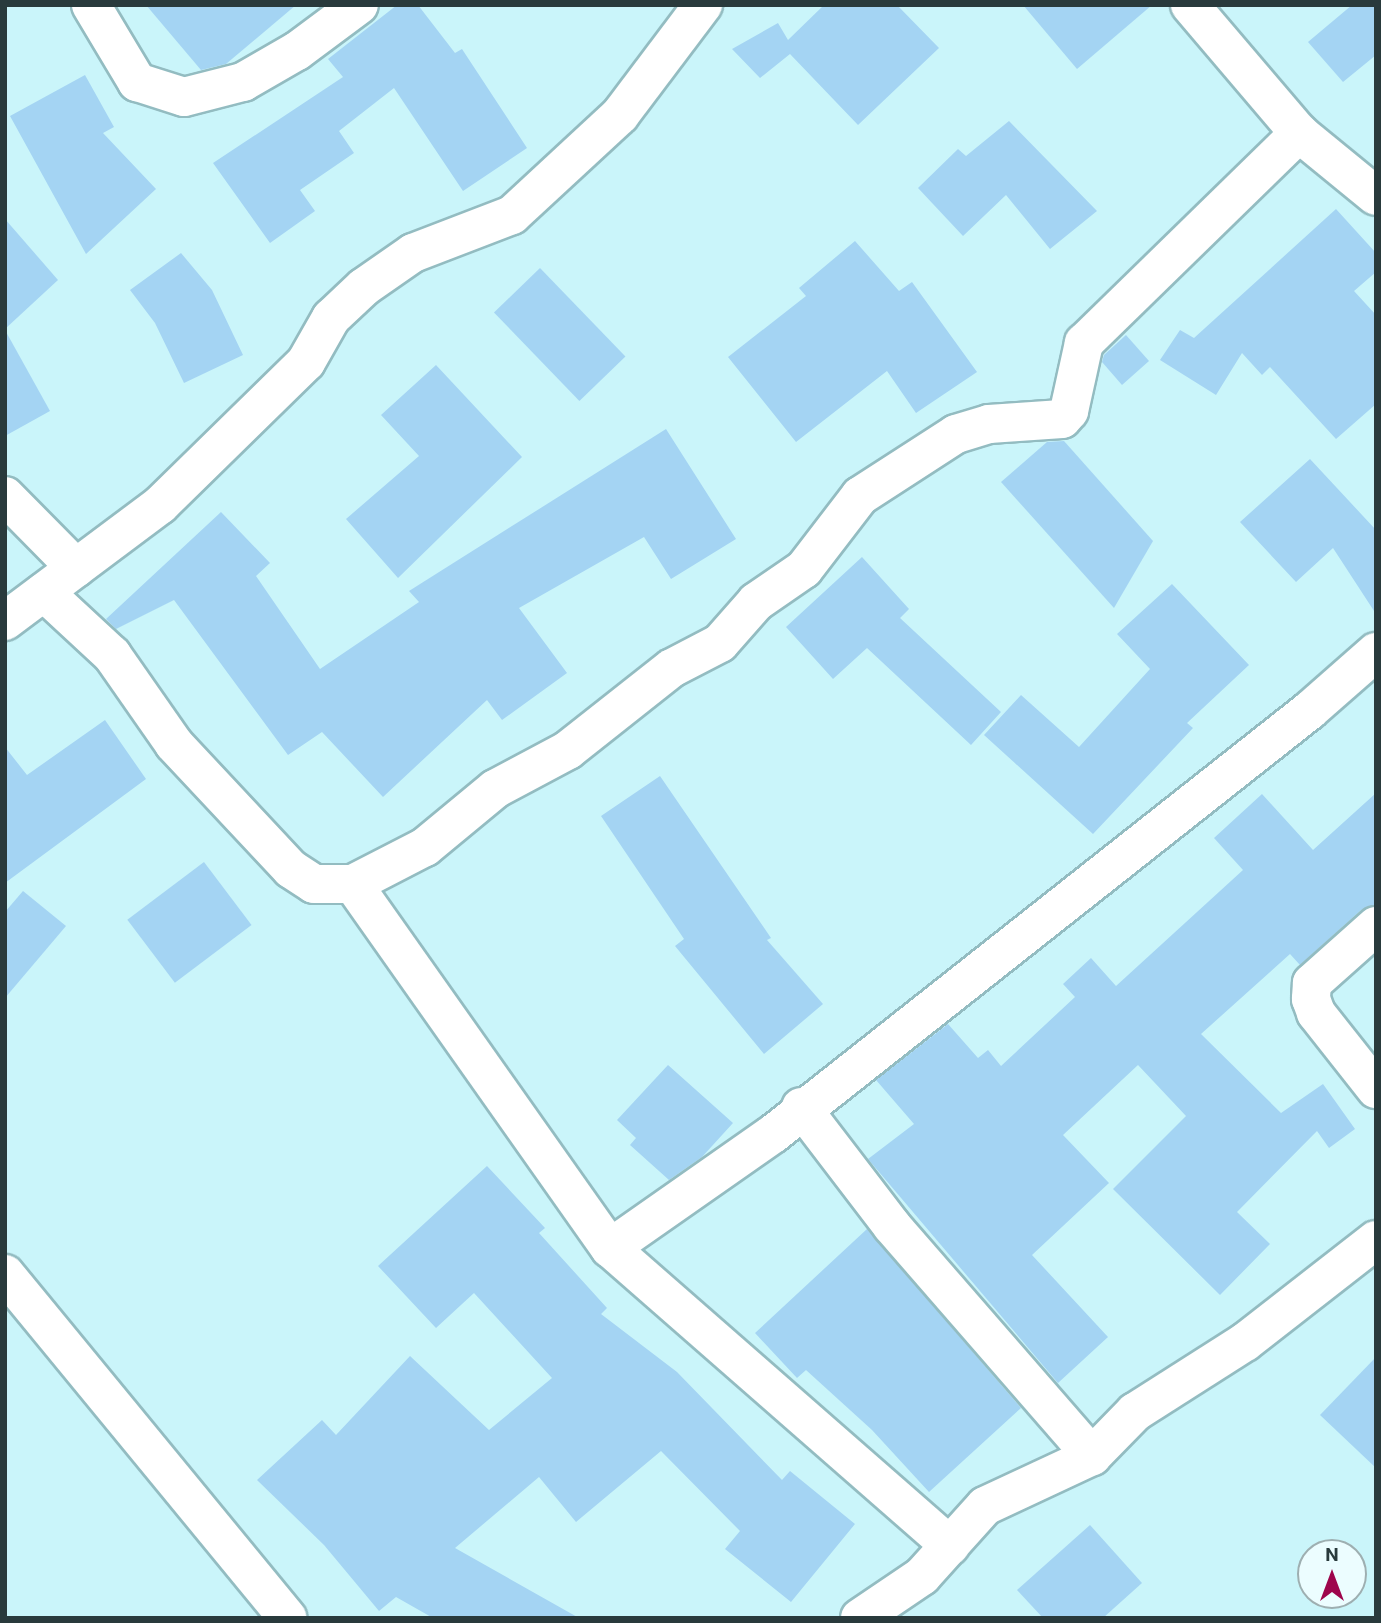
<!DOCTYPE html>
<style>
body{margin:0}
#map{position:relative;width:1381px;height:1623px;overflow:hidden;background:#caf5fa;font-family:Roboto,sans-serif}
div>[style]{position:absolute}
.building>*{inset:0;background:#a4d4f3;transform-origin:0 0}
.roads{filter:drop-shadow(2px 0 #93bcc1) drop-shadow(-2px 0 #93bcc1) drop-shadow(0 2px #93bcc1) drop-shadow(0 -2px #93bcc1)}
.minor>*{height:38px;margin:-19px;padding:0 19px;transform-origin:19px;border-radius:19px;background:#fff}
span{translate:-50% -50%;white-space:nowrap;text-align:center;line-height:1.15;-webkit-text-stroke:6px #ecfdff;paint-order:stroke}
.frame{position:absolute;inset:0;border:7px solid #293a3c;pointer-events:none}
.north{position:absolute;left:1297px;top:1539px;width:70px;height:70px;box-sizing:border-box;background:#ecfdff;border:2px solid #9eafb1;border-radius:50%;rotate:0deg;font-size:19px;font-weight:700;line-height:28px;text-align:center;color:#293a3c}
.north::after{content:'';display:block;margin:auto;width:24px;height:32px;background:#9e054c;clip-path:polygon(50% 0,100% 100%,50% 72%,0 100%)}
</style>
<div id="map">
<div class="building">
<i style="clip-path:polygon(146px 5px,296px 5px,226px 64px,201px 70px)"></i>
<i style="clip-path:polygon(397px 5px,418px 5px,455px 53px,462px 49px,527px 148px,463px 191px,394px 88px,339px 131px,354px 153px,300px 190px,315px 211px,270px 243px,213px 163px,343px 77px,328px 59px)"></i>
<i style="clip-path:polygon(824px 5px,897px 5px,939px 48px,858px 125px,790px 54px,760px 78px,732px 49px,778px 23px,788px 40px)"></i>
<i style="clip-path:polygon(1023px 5px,1152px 5px,1077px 69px)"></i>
<i style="clip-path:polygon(1352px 5px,1376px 5px,1376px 55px,1343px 82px,1308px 42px)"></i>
<i style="clip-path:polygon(85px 75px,114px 127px,103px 133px,156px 189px,86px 254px,10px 116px)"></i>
<i style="clip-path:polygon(1009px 121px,1097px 211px,1050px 249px,1006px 195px,963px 236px,918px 188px,958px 149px,966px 156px)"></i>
<i style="clip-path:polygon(1336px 209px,1376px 253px,1376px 272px,1354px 291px,1376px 315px,1376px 404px,1336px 439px,1270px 367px,1262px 375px,1242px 353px,1216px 395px,1160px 360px,1180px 330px,1194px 338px)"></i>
<i style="clip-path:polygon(5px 219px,58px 280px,5px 329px)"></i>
<i style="clip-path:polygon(855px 241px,899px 291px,912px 282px,977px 372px,916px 413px,887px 371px,796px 442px,728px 357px,806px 296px,799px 288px)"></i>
<i style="clip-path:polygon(181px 253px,212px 290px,243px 355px,184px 383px,155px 323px,130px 290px)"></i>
<i style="left:540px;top:268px;width:123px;height:64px;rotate:46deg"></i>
<i style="clip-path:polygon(5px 330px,50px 411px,5px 436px)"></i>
<i style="clip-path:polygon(1126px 335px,1149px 361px,1122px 385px,1102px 362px,1104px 355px)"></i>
<i style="clip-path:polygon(436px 365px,522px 457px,398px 578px,346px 519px,419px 456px,381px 415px)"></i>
<i style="clip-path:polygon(666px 429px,736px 539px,671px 579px,644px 537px,519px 608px,567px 673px,502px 720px,487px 700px,383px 797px,322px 732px,288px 755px,174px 600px,116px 629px,106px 619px,221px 512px,270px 563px,256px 576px,320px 669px,419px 602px,409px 591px)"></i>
<i style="clip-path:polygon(1064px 441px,1153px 541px,1114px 608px,1001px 482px,1047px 442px)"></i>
<i style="clip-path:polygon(1310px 459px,1376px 530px,1376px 614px,1333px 548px,1296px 582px,1240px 522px)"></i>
<i style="clip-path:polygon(862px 557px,909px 609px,900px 618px,1001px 712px,971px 745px,867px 648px,833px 679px,786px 627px)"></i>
<i style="clip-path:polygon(1172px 584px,1249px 665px,1187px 723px,1193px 728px,1093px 834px,984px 735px,1021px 695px,1079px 747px,1150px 669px,1117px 634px)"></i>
<i style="clip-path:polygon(105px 720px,146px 779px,5px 883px,5px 747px,27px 775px)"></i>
<i style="clip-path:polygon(660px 776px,771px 938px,767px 940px,823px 1004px,764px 1054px,675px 946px,684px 939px,601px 816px)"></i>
<i style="clip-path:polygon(1376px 793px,1376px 905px,1361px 910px,1300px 965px,1290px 954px,1201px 1034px,1281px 1113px,1323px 1084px,1355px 1129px,1329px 1148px,1317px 1131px,1237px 1212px,1270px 1244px,1220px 1295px,1113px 1189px,1186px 1116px,1138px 1065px,1063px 1135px,1109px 1183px,1032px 1255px,1108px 1337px,1058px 1383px,868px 1159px,914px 1124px,876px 1080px,948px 1024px,978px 1058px,988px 1050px,1001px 1066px,1075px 997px,1063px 984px,1091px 958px,1116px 986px,1243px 870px,1214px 838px,1262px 794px,1313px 850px)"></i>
<i style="left:204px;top:862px;width:79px;height:96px;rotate:53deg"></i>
<i style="clip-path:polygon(23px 891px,66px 926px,5px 998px,5px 912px)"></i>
<i style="clip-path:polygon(668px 1065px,733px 1123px,702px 1157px,669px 1180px,630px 1145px,636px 1138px,617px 1120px)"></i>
<i style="clip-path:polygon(487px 1166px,545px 1228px,539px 1233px,607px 1308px,601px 1314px,677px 1372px,782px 1480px,790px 1471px,855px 1524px,791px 1602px,725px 1549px,740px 1531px,661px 1451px,576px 1522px,539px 1477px,455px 1548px,579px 1618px,433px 1618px,396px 1597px,379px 1611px,324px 1545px,257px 1480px,322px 1420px,336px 1435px,410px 1356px,489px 1430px,552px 1378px,474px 1293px,436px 1328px,378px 1266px)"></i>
<i style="clip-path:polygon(867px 1229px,1021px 1408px,929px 1492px,872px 1430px,806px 1370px,797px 1378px,755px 1333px)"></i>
<i style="clip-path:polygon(1376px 1357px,1376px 1468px,1320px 1415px)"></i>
<i style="clip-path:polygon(1090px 1525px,1142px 1583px,1103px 1618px,1043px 1618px,1017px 1590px)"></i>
</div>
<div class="roads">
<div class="minor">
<i style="left:91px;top:5px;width:90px;rotate:59.1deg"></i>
<i style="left:137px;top:82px;width:49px;rotate:17.7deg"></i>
<i style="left:184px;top:97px;width:61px;rotate:-14.3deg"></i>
<i style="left:243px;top:82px;width:62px;rotate:-29.9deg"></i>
<i style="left:297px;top:51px;width:77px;rotate:-36.6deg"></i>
<i style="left:1190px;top:5px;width:168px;rotate:49.6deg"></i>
<i style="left:1299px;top:133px;width:99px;rotate:39.3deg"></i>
<i style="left:5px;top:496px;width:101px;rotate:45.4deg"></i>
<i style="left:44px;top:592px;width:93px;rotate:42.8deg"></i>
<i style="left:112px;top:655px;width:108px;rotate:55.1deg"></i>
<i style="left:174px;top:744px;width:171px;rotate:46.9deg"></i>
<i style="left:291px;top:869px;width:27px;rotate:33deg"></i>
<i style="left:314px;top:884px;width:39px"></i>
<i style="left:353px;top:884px;width:81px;rotate:-27.2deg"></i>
<i style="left:425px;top:847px;width:91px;rotate:-39.6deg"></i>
<i style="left:495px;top:789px;width:83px;rotate:-28.1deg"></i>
<i style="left:568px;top:750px;width:132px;rotate:-38.3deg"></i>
<i style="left:672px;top:668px;width:54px;rotate:-27.5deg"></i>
<i style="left:720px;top:643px;width:55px;rotate:-48.7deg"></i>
<i style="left:756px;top:602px;width:58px;rotate:-34.5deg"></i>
<i style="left:804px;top:569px;width:92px;rotate:-52.5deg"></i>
<i style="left:860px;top:496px;width:114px;rotate:-32.9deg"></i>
<i style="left:956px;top:434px;width:34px;rotate:-17deg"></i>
<i style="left:989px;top:424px;width:73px;rotate:-3.9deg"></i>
<i style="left:1062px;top:419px;width:11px;rotate:-49deg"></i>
<i style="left:1069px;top:411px;width:70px;rotate:-77.6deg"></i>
<i style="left:1084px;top:343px;width:301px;rotate:-44.3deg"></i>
<i style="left:5px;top:621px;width:194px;rotate:-36.8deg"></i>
<i style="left:160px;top:505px;width:204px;rotate:-44.4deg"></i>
<i style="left:306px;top:362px;width:51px;rotate:-60.4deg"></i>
<i style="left:331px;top:318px;width:45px;rotate:-43.2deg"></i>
<i style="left:364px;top:287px;width:60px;rotate:-34.8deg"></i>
<i style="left:413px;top:253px;width:106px;rotate:-21deg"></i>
<i style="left:512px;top:215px;width:147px;rotate:-42.8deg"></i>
<i style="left:620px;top:115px;width:138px;rotate:-53deg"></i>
<i style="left:353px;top:884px;width:446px;rotate:54.8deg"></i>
<i style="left:610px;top:1248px;width:452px;rotate:41.2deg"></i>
<i style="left:1376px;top:926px;width:86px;rotate:138.3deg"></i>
<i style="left:1312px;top:983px;width:16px;rotate:94deg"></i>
<i style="left:1311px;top:999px;width:15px;rotate:70deg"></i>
<i style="left:1316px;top:1013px;width:97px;rotate:51.7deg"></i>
<i style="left:801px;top:1107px;width:150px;rotate:52.6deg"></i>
<i style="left:892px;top:1226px;width:305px;rotate:49deg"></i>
<i style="left:610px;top:1248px;width:199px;rotate:-35deg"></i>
<i style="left:773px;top:1134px;width:684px;rotate:-38.29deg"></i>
<i style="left:1310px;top:710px;width:88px;rotate:-41.3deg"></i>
<i style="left:5px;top:1274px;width:445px;rotate:50.6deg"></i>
<i style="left:860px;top:1618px;width:75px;rotate:-34.1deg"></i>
<i style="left:922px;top:1576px;width:94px;rotate:-48deg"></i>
<i style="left:985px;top:1506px;width:118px;rotate:-25deg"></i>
<i style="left:1092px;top:1456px;width:62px;rotate:-45.7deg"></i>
<i style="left:1135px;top:1412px;width:130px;rotate:-32.5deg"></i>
<i style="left:1245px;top:1342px;width:166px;rotate:-37.9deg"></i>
</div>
</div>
<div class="frame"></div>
<div class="north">N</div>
</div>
